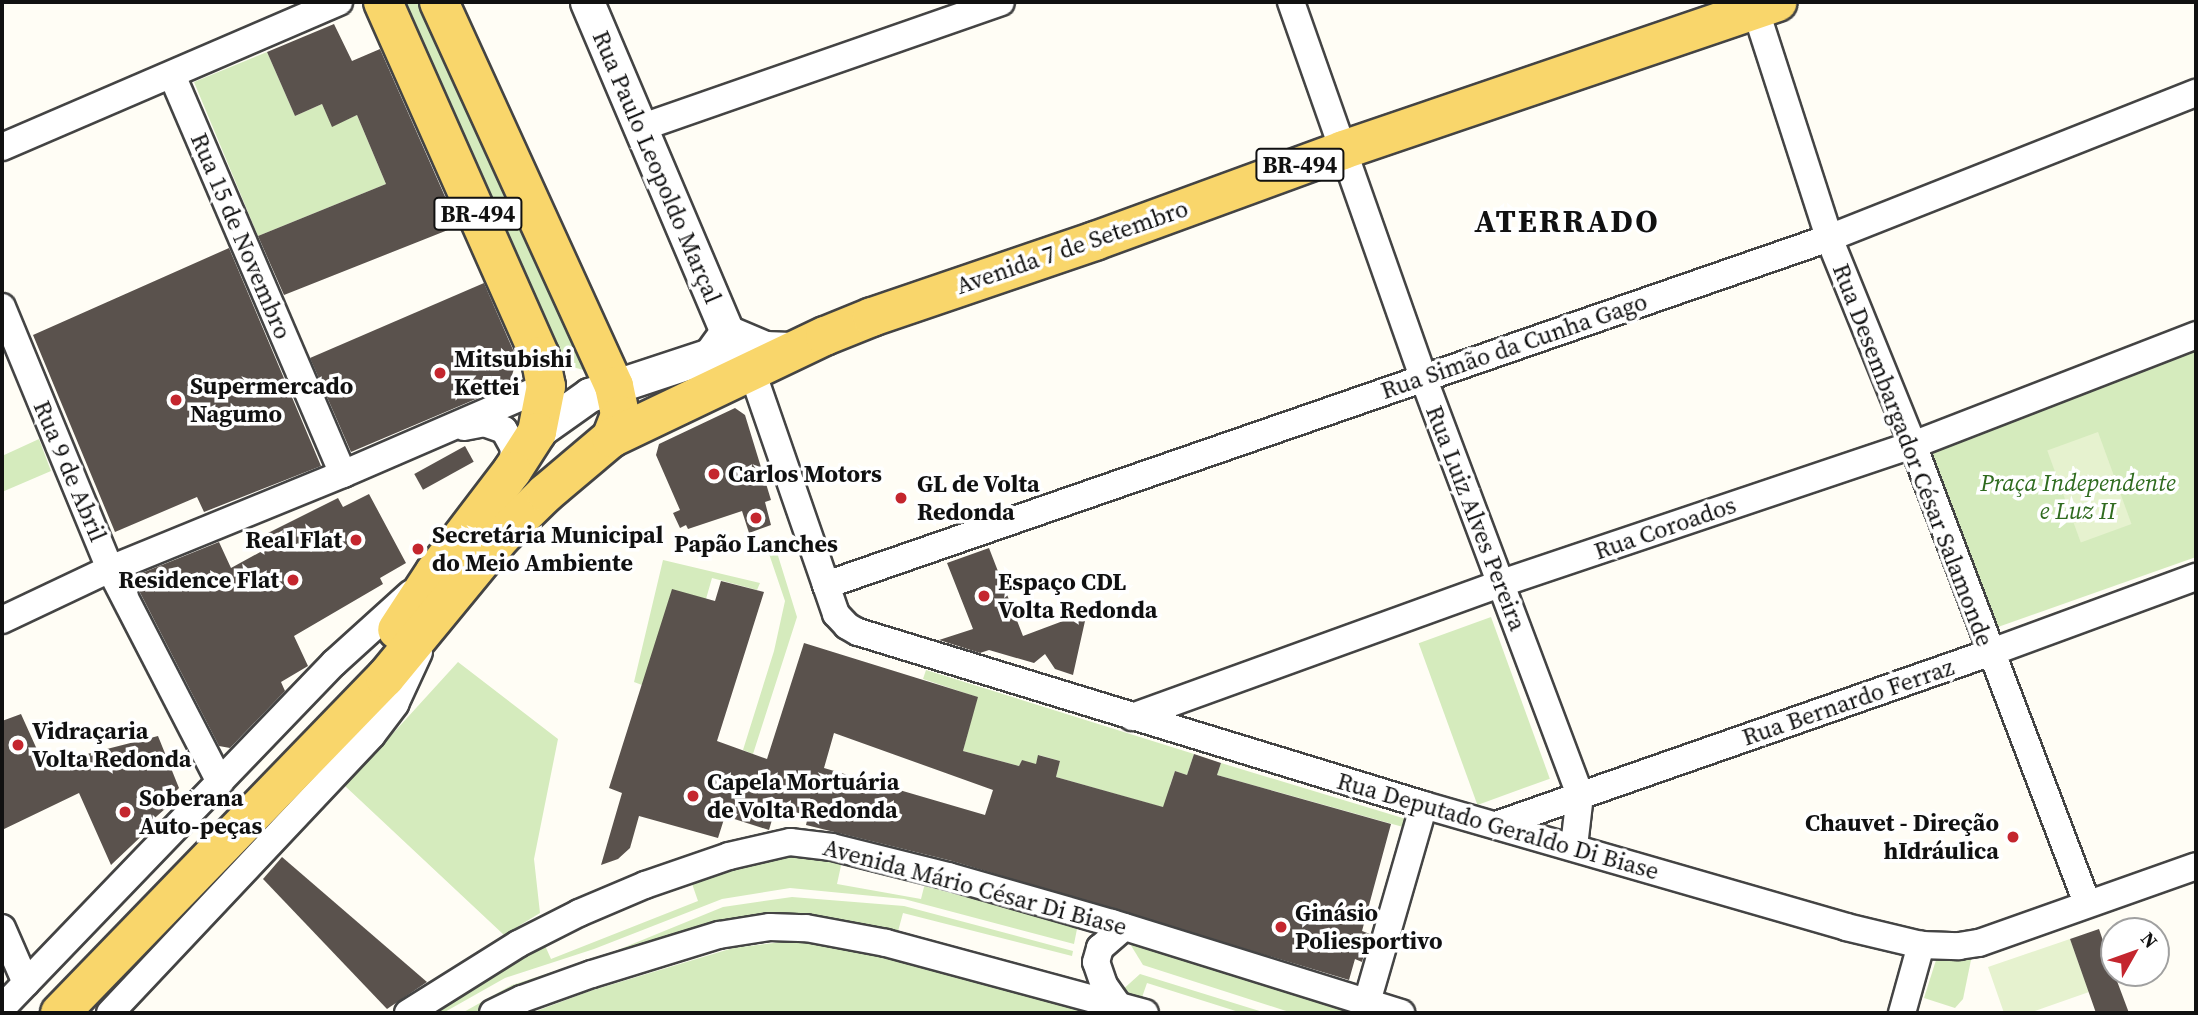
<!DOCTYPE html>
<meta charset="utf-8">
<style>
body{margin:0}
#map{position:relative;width:2198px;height:1015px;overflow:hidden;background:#fffdf5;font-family:"Source Serif 4",serif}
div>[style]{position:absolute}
.green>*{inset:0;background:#d5ebbd;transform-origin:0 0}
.pitch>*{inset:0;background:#e6f2cf;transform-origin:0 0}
.building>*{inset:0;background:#5a524d;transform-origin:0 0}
.roads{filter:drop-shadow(2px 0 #444) drop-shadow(-2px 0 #444) drop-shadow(0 2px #444) drop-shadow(0 -2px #444)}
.minor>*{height:26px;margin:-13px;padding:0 13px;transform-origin:13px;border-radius:13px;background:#fff}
.tertiary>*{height:33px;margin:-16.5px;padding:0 16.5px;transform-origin:16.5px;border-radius:16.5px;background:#fff}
.primary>*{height:38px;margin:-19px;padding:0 19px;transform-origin:19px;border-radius:19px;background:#f9d66b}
.dots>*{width:19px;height:19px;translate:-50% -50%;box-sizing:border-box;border:4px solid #fff;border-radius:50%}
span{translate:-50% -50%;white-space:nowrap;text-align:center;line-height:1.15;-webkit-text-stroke:7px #fff;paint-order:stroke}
.shield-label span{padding:2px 5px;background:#fff;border:2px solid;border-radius:5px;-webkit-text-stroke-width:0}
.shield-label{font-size:23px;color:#111;font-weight:700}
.street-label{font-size:24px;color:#111}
.poi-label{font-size:24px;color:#111;font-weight:700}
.left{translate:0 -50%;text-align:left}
.right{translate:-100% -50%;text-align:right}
.park-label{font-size:24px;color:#2f6b1f;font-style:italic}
.district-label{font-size:32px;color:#111;font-weight:700;letter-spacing:2px}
.frame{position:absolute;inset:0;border:4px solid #111;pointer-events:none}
.north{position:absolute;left:2100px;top:917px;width:70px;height:70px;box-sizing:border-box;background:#fff;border:2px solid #a0a0a0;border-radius:50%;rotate:50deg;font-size:19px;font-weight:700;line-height:28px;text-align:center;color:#111}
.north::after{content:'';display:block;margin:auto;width:24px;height:32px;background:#c4262e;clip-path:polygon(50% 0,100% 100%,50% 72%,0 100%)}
</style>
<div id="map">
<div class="green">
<i style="clip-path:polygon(394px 2px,436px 2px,595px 373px,550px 361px)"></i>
<i style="clip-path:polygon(267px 52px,295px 116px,322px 104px,332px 126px,357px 115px,386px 184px,258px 236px,194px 82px)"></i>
<i style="clip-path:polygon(2196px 351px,2196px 557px,1998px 627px,1985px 623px,1923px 467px,1931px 447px)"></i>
<i style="clip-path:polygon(39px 439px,51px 471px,2px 492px,2px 456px)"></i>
<i style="clip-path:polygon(775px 546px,797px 617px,753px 754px,743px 750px,774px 651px,785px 601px,767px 548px)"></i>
<i style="clip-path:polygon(663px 560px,760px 583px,757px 590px,712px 578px,706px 599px,642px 685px,634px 682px)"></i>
<i style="left:1491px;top:617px;width:172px;height:77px;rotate:70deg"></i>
<i style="clip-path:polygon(458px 662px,558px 739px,534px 859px,540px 913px,504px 935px,345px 786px)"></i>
<i style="clip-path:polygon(926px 670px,1194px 754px,1187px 775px,1175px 771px,1170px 785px,1176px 811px,1056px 777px,1060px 761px,1039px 755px,1034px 771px,1022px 760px,1019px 766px,963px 751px,977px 697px,923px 679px)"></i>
<i style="clip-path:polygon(1221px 763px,1406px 819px,1403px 827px,1217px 775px)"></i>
<i style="clip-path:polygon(776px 852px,842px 861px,837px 884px,921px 899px,926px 879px,1078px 924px,1074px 944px,904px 899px,790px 888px,722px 899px,594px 949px,505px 978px,443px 1013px,423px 1013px,543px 941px,551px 959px,698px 901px,690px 878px)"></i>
<i style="clip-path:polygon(792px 897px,904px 906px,1073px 951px,1072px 956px,903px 913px,897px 935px,816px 917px,488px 1006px,476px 1013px,462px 1013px,512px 985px,608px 954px,723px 907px)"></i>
<i style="clip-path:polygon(1127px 939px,1361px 1013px,1293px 1013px,1283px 1010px,1143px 965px)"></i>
<i style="clip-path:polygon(789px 941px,865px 949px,1101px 1013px,531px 1013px,590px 991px,733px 948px)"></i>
<i style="clip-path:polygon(1937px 957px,1971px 960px,1963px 999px,1955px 1008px,1924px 998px)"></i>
<i style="clip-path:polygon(1140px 974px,1266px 1013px,1242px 1013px,1147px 983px,1140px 1003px,1120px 992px)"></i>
</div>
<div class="pitch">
<i style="left:2098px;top:432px;width:98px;height:54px;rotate:70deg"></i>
<i style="clip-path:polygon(2070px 939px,2089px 992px,2029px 1013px,2004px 1013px,1988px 967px)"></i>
</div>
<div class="building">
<i style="clip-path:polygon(334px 24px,352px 61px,380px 49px,458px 226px,284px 295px,258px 236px,386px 184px,357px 115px,332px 127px,322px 104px,295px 116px,267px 52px)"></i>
<i style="clip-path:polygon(229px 248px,321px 466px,204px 512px,197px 497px,115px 532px,33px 335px)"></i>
<i style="clip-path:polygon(484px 283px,517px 359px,509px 385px,351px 452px,310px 358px)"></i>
<i style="clip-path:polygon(735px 408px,745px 415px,771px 500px,765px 502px,771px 525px,749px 533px,742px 511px,688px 529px,686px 525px,680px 528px,673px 513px,680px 510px,656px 455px,659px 444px)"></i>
<i style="left:465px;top:446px;width:18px;height:58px;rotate:61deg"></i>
<i style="clip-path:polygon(369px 494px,406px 563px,380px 578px,383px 584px,294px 636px,308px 666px,281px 682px,285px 691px,230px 748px,219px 746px,132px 577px,219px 542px,231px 568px,273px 545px,266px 534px,338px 498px,343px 507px)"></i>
<i style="clip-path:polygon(989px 548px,1023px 636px,1087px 612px,1073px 675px,1055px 669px,1045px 654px,1034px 663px,989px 650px,980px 653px,939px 640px,973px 629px,947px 563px)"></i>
<i style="clip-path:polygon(evenodd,721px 581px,764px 592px,717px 741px,767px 759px,804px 643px,978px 697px,963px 751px,1019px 766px,1022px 760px,1036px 764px,1038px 755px,1060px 761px,1056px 777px,1163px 807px,1175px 771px,1187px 775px,1194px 754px,1221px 763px,1217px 775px,1391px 824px,1362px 931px,1370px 934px,1362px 962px,1355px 959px,1349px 980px,952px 861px,806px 825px,808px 816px,776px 806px,769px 830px,725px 816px,718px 838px,639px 816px,630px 848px,618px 859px,601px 865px,622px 793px,609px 788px,672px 589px,715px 601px,721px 581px,834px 733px,993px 790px,985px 815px,824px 768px,834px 733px)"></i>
<i style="clip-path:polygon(21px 714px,44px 765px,158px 736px,179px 788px,172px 795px,175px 800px,148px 824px,150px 828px,111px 865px,79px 793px,2px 830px,2px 721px)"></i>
<i style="clip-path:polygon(282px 857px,427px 982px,387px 1009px,263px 879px)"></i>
<i style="clip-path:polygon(2099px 929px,2114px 973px,2129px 1013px,2096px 1013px,2070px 939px)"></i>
</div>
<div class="roads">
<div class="minor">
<i style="left:1291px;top:2px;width:398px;rotate:70.6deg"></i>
<i style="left:1423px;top:377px;width:447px;rotate:69.4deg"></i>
<i style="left:1580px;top:795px;width:51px;rotate:96.7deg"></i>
<i style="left:1753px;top:2px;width:248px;rotate:72.1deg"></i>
<i style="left:1829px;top:238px;width:223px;rotate:67.9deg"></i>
<i style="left:1913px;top:445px;width:490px;rotate:69.2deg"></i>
<i style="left:172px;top:75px;width:434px;rotate:66.8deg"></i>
<i style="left:640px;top:128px;width:382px;rotate:-19.2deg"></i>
<i style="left:2px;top:147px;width:367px;rotate:-23.3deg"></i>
<i style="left:2px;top:307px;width:283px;rotate:67.6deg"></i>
<i style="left:110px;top:569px;width:240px;rotate:62.7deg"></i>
<i style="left:710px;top:355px;width:32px;rotate:20deg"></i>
<i style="left:740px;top:366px;width:21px;rotate:43deg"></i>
<i style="left:755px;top:380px;width:248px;rotate:70.9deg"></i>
<i style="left:836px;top:614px;width:16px;rotate:47deg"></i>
<i style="left:847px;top:626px;width:13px;rotate:29deg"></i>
<i style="left:858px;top:632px;width:592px;rotate:17deg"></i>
<i style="left:1424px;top:805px;width:439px;rotate:16.1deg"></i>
<i style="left:1846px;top:927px;width:77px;rotate:13.5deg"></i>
<i style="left:1921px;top:945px;width:38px;rotate:2deg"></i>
<i style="left:1959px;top:946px;width:20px;rotate:-9deg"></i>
<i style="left:1979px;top:943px;width:230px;rotate:-19.5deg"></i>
<i style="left:464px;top:427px;width:20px;rotate:-11deg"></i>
<i style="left:484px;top:423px;width:21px;rotate:19deg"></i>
<i style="left:504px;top:430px;width:21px;rotate:61deg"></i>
<i style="left:514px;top:448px;width:23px;rotate:95deg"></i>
<i style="left:826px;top:585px;width:1061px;rotate:-19.08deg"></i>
<i style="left:1829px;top:238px;width:395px;rotate:-21.6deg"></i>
<i style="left:2px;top:620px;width:119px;rotate:-25.3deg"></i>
<i style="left:110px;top:569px;width:252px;rotate:-22.2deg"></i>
<i style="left:343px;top:474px;width:221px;rotate:-23.4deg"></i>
<i style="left:1132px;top:717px;width:394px;rotate:-19.9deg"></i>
<i style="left:1502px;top:583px;width:434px;rotate:-18.6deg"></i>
<i style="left:1913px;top:445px;width:304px;rotate:-21.2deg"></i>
<i style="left:1499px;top:824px;width:519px;rotate:-19.24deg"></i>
<i style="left:1989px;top:653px;width:221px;rotate:-20.2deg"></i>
<i style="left:2px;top:928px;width:60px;rotate:66.4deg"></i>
<i style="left:1367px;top:1002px;width:205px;rotate:-73.9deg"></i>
<i style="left:1118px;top:1005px;width:24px;rotate:-125deg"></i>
<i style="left:1104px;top:985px;width:24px;rotate:-109deg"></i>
<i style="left:1096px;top:962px;width:15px;rotate:-74deg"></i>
<i style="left:1100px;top:948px;width:32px;rotate:-41deg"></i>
<i style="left:2px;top:1008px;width:479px;rotate:-46.1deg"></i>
<i style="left:334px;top:663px;width:103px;rotate:-42.2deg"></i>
<i style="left:110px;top:1013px;width:382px;rotate:-46.7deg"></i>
<i style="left:372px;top:735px;width:39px;rotate:-53deg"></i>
<i style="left:395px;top:704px;width:57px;rotate:-65.2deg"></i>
<i style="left:408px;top:1013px;width:130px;rotate:-32.1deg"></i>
<i style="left:518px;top:944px;width:68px;rotate:-26.9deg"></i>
<i style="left:579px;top:913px;width:72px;rotate:-23deg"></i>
<i style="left:645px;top:885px;width:89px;rotate:-19deg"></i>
<i style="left:729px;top:856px;width:63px;rotate:-12.9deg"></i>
<i style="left:790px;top:842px;width:42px;rotate:6.8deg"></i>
<i style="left:832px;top:847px;width:120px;rotate:14deg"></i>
<i style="left:948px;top:876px;width:171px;rotate:16deg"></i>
<i style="left:1112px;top:923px;width:303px;rotate:17.3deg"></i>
<i style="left:493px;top:1013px;width:32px;rotate:-26deg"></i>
<i style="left:522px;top:999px;width:74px;rotate:-19.7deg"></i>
<i style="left:592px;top:974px;width:133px;rotate:-17.1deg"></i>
<i style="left:719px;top:935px;width:52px;rotate:-8.9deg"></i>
<i style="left:770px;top:927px;width:36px;rotate:2deg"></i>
<i style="left:806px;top:928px;width:81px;rotate:10.6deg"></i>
<i style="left:886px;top:943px;width:268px;rotate:15.1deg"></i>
<i style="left:1902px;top:1013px;width:71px;rotate:-74.4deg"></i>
</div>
<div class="tertiary">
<i style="left:587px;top:2px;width:358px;rotate:67deg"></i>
<i style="left:727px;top:332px;width:41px;rotate:22.8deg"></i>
<i style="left:765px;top:348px;width:32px;rotate:2deg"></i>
<i style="left:537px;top:432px;width:64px;rotate:-35.4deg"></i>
<i style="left:589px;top:395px;width:127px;rotate:-18.3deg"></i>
<i style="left:710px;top:355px;width:29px;rotate:-54deg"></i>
</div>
<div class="primary">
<i style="left:383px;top:2px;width:387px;rotate:66.1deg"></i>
<i style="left:540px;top:356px;width:31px;rotate:79deg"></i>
<i style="left:546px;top:386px;width:47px;rotate:101.1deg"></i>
<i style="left:537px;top:432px;width:46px;rotate:122.7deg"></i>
<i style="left:512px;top:471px;width:127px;rotate:127.3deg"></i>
<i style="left:435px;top:572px;width:69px;rotate:123.2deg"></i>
<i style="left:439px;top:2px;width:422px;rotate:65.5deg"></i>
<i style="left:614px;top:386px;width:30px;rotate:78deg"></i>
<i style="left:620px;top:415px;width:25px;rotate:111deg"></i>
<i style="left:60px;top:1013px;width:467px;rotate:-45.9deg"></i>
<i style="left:385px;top:678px;width:183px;rotate:-50.6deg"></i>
<i style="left:501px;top:537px;width:63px;rotate:-44.4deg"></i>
<i style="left:546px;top:493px;width:85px;rotate:-40.2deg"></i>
<i style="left:611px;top:438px;width:237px;rotate:-25.5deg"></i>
<i style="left:825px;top:336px;width:51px;rotate:-22deg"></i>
<i style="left:872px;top:317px;width:236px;rotate:-18.8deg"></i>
<i style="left:1095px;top:241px;width:264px;rotate:-20.1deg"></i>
<i style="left:1343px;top:150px;width:459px;rotate:-18.8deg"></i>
</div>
</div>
<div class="dots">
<i style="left:440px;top:373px;background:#c4262e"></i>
<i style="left:176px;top:400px;background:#c4262e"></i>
<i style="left:714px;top:474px;background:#c4262e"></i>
<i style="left:901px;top:498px;background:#c4262e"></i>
<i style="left:756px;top:518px;background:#c4262e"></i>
<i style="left:356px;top:540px;background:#c4262e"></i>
<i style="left:418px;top:549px;background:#c4262e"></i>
<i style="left:293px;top:580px;background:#c4262e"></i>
<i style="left:984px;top:596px;background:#c4262e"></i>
<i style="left:18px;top:745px;background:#c4262e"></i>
<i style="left:693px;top:796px;background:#c4262e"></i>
<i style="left:125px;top:812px;background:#c4262e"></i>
<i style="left:2013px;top:837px;background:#c4262e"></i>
<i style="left:1281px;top:927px;background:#c4262e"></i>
</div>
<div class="shield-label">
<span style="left:1300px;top:165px">BR-494</span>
<span style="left:478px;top:214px">BR-494</span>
</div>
<div class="street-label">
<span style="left:657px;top:167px;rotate:67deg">Rua Paulo Leopoldo Marçal</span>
<span style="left:241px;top:236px;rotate:67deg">Rua 15 de Novembro</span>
<span style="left:1072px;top:247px;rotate:-19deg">Avenida 7 de Setembro</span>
<span style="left:1514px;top:346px;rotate:-19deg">Rua Simão da Cunha Gago</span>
<span style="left:1913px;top:455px;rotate:69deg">Rua Desembargador César Salamonde</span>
<span style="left:70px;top:471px;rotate:67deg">Rua 9 de Abril</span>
<span style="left:1476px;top:518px;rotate:69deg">Rua Luiz Alves Pereira</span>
<span style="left:1665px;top:528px;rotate:-19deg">Rua Coroados</span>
<span style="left:1848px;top:702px;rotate:-19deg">Rua Bernardo Ferraz</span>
<span style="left:1498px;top:826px;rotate:16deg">Rua Deputado Geraldo Di Biase</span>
<span style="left:975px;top:887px;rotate:15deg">Avenida Mário César Di Biase</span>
</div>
<div class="poi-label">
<span class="left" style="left:454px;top:373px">Mitsubishi<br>Kettei</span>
<span class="left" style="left:190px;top:400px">Supermercado<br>Nagumo</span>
<span class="left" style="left:728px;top:474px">Carlos Motors</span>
<span class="left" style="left:917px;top:498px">GL de Volta<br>Redonda</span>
<span class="left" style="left:432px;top:549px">Secretária Municipal<br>do Meio Ambiente</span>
<span class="right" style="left:342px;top:540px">Real Flat</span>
<span style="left:756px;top:544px">Papão Lanches</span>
<span class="right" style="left:279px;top:580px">Residence Flat</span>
<span class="left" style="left:998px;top:596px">Espaço CDL<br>Volta Redonda</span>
<span class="left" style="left:32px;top:745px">Vidraçaria<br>Volta Redonda</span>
<span class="left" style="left:707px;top:796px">Capela Mortuária<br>de Volta Redonda</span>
<span class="left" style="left:139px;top:812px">Soberana<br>Auto-peças</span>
<span class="right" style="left:1999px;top:837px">Chauvet - Direção<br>hIdráulica</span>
<span class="left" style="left:1295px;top:927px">Ginásio<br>Poliesportivo</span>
</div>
<div class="park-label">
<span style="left:2078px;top:497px">Praça Independente<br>e Luz II</span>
</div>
<div class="district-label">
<span style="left:1567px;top:221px">ATERRADO</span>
</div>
<div class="frame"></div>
<div class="north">N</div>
</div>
